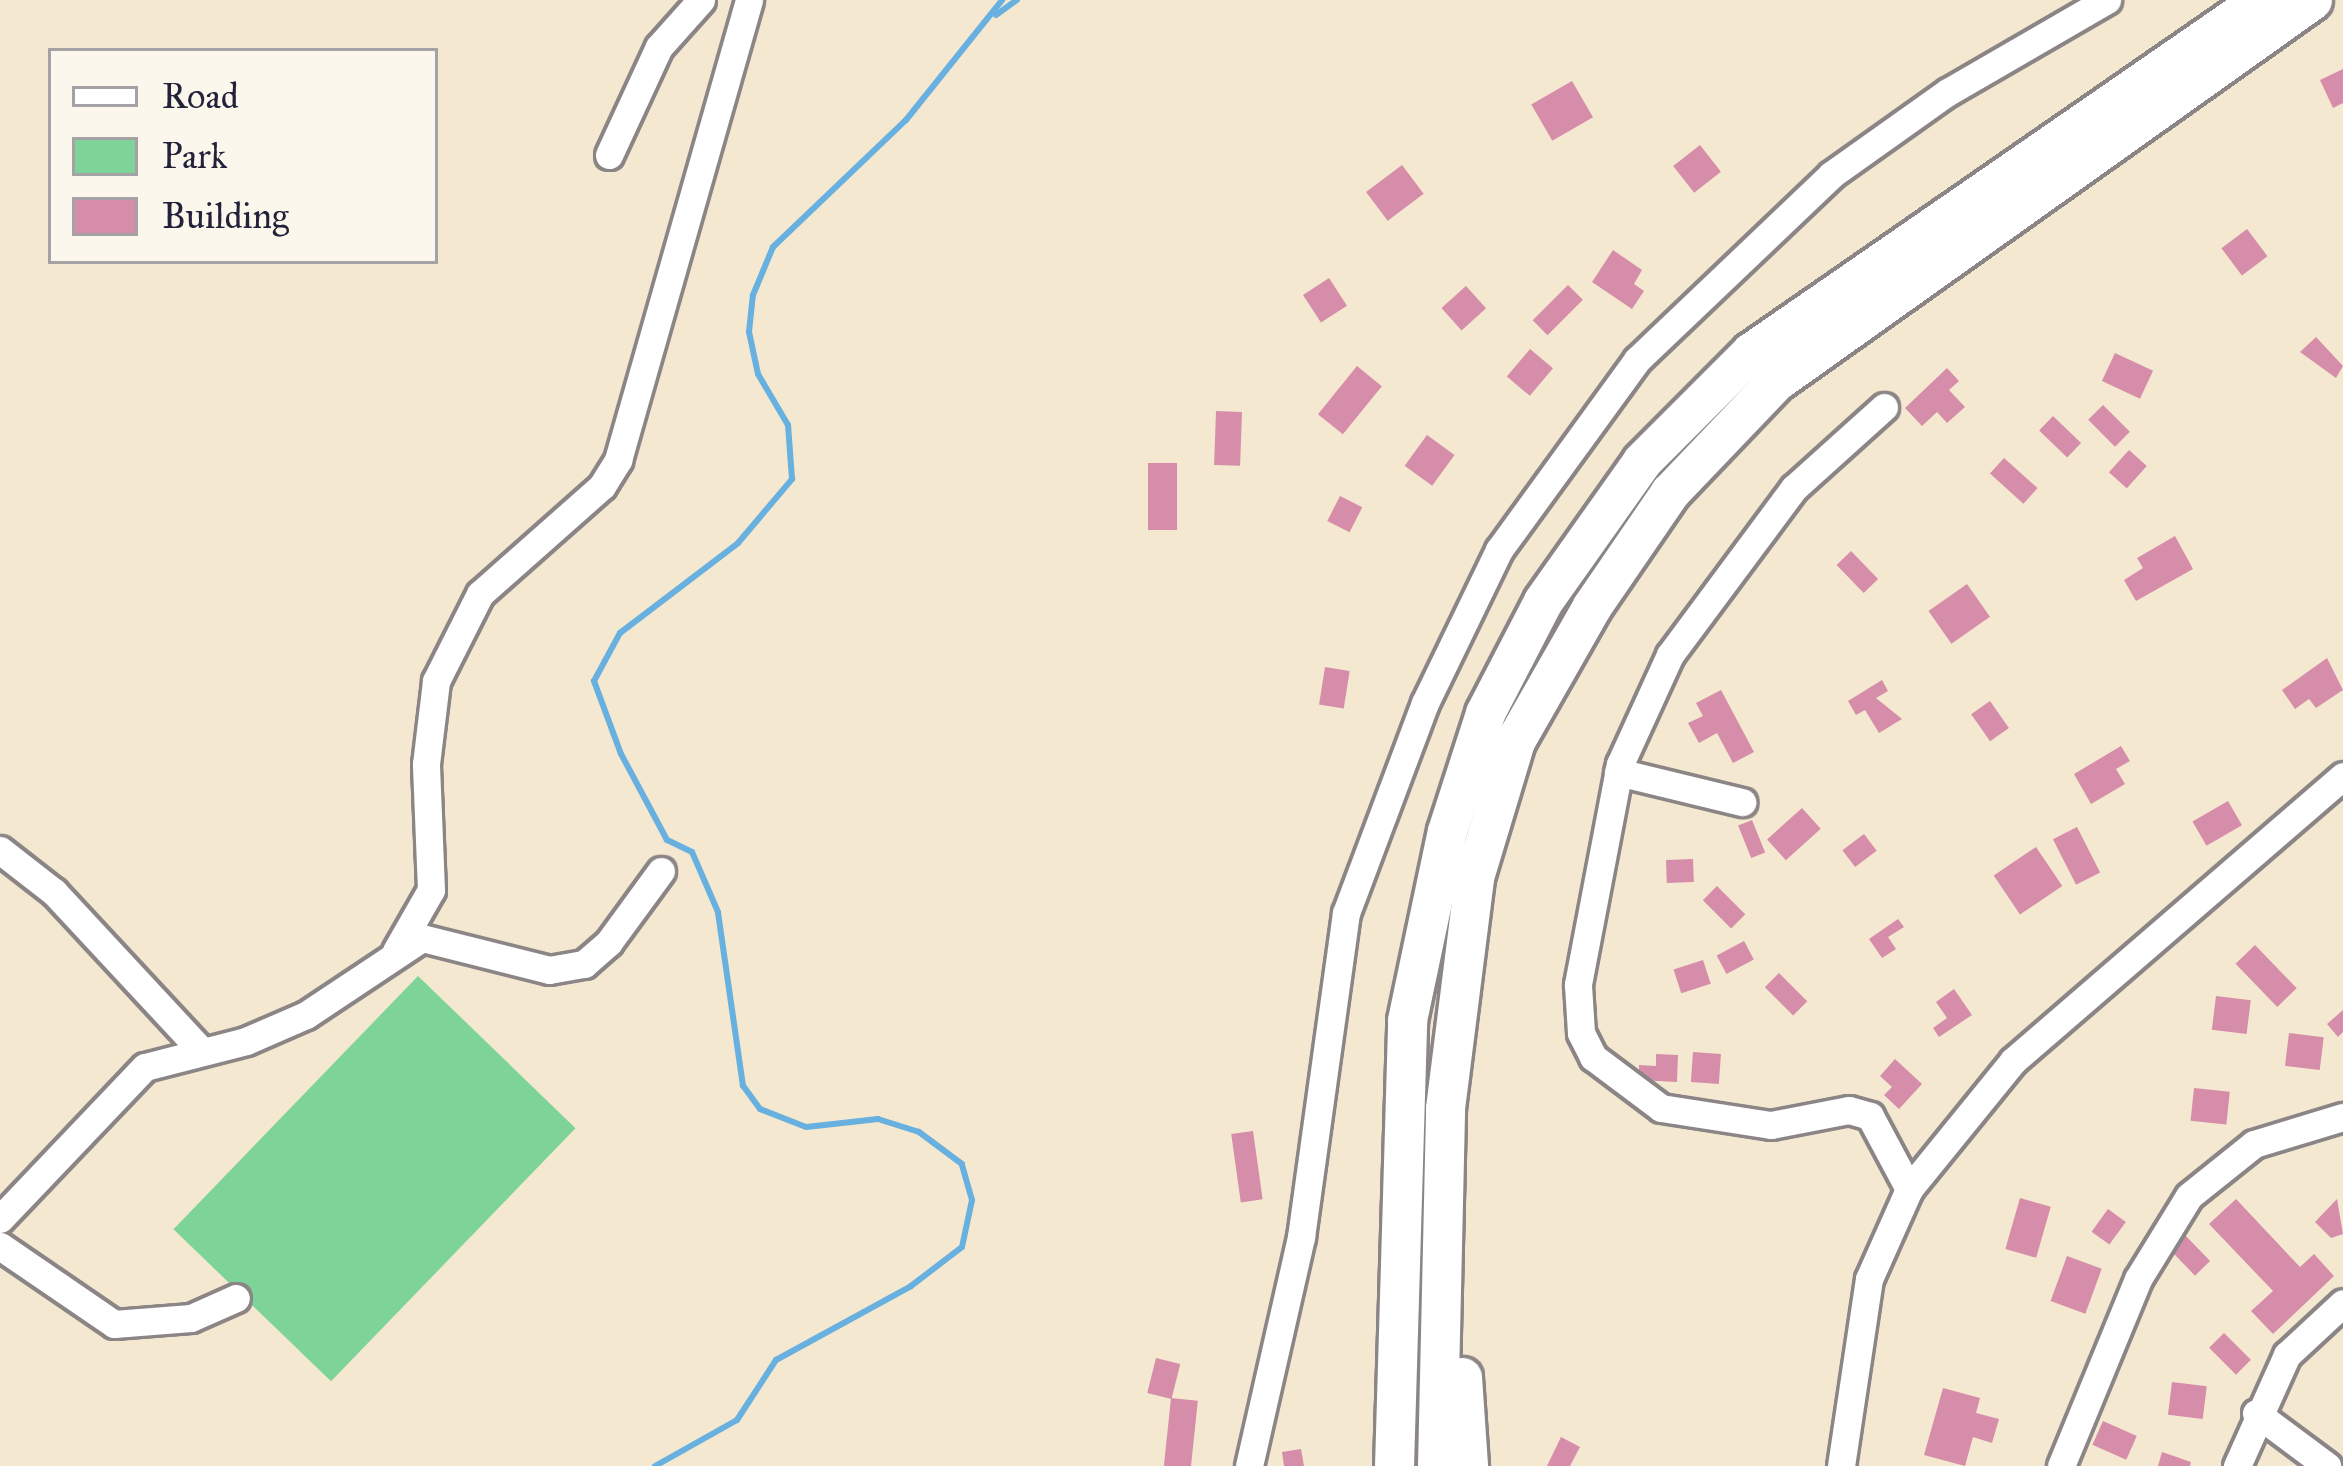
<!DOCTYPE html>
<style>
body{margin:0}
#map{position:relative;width:2343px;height:1466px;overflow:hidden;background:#f4e8d0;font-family:"IM FELL Great Primer",serif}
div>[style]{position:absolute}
.green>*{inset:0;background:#7ed498;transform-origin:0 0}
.stream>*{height:6px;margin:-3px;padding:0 3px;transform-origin:3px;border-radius:3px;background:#67b0df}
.building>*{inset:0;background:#d68da9;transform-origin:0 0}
.roads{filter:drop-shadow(3px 0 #8b8586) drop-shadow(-3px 0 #8b8586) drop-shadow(0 3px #8b8586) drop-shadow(0 -3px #8b8586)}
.minor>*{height:27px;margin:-13.5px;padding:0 13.5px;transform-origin:13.5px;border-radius:13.5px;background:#fff}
.highway>*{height:39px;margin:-19.5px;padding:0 19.5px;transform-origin:19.5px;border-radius:19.5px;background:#fff}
span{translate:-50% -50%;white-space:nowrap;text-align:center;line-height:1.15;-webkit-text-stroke:10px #fbf7ec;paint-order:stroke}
.legend{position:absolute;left:48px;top:48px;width:390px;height:216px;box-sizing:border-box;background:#fbf7ec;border:3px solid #a4a2a5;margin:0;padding:15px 21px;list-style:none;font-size:36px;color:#22223b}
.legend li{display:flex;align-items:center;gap:24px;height:60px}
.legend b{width:60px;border:3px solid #a4a2a5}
</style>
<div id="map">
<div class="green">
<i style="left:418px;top:976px;width:219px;height:352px;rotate:44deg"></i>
</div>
<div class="stream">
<i style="left:996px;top:15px;width:26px;rotate:-36deg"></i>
<i style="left:655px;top:1466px;width:94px;rotate:-29.3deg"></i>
<i style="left:737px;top:1420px;width:72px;rotate:-57deg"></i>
<i style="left:776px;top:1360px;width:154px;rotate:-28.7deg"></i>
<i style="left:911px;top:1286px;width:64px;rotate:-37.4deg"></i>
<i style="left:962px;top:1247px;width:48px;rotate:-78deg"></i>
<i style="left:972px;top:1200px;width:37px;rotate:-106deg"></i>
<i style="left:962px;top:1164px;width:54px;rotate:-143.3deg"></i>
<i style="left:919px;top:1132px;width:43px;rotate:-162.4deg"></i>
<i style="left:878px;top:1119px;width:72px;rotate:173.7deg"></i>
<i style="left:806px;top:1127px;width:49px;rotate:-158.6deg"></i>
<i style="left:760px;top:1109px;width:29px;rotate:-126deg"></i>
<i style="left:743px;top:1086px;width:176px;rotate:-98.2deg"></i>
<i style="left:718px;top:912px;width:65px;rotate:-113.4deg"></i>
<i style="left:692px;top:852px;width:28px;rotate:-154deg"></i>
<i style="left:667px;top:840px;width:98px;rotate:-118.1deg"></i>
<i style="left:621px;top:754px;width:78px;rotate:-110.3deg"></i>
<i style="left:594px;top:681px;width:55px;rotate:-61.6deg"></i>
<i style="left:620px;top:633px;width:148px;rotate:-37.3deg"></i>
<i style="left:738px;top:543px;width:84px;rotate:-49.8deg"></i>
<i style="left:792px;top:479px;width:54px;rotate:-94.2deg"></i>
<i style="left:788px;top:425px;width:59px;rotate:-120.5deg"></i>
<i style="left:758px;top:374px;width:43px;rotate:-102.1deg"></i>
<i style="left:749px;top:332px;width:37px;rotate:-84deg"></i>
<i style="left:753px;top:295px;width:52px;rotate:-67.4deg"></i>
<i style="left:773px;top:247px;width:184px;rotate:-43.7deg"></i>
<i style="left:906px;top:120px;width:154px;rotate:-51.3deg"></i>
</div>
<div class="building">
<i style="clip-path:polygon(2343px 69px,2343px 103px,2333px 108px,2320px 80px)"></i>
<i style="left:1572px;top:81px;width:42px;height:47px;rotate:60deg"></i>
<i style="left:1700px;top:145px;width:34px;height:34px;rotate:52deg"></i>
<i style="left:1402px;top:165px;width:36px;height:45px;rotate:53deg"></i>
<i style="left:2247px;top:229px;width:34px;height:32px;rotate:53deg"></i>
<i style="clip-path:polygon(1613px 250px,1642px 270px,1634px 284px,1644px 291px,1632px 309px,1592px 282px)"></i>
<i style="left:1329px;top:278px;width:33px;height:31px;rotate:57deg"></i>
<i style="left:1568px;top:285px;width:21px;height:50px;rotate:45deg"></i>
<i style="left:1466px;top:286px;width:30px;height:33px;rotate:48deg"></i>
<i style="clip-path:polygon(2316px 337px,2343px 366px,2336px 378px,2300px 352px)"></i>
<i style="left:1530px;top:349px;width:30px;height:36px;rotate:40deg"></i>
<i style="left:2115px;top:353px;width:42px;height:31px;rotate:25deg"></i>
<i style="left:1357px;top:366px;width:32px;height:62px;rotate:39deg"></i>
<i style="clip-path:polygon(1947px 368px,1959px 381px,1949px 390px,1965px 407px,1947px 423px,1937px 412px,1922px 426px,1905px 408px)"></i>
<i style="left:2103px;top:405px;width:38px;height:21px;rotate:45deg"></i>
<i style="left:1216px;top:411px;width:26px;height:54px;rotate:2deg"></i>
<i style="left:2053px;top:416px;width:39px;height:20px;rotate:44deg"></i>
<i style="left:1427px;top:435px;width:34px;height:38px;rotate:36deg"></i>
<i style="left:2129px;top:450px;width:24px;height:30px;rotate:42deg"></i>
<i style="left:2004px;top:458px;width:45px;height:21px;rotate:42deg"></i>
<i style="left:1148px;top:463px;width:29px;height:67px"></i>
<i style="left:1340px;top:496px;width:25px;height:28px;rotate:27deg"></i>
<i style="clip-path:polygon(2175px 536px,2193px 569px,2136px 601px,2124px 580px,2143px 568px,2137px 558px)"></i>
<i style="left:1851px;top:551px;width:39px;height:20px;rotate:46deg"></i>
<i style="left:1967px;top:584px;width:40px;height:47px;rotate:55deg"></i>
<i style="clip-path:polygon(2327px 658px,2343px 690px,2316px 708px,2309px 699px,2295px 709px,2282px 690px)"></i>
<i style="left:1325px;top:667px;width:25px;height:38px;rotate:9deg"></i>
<i style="clip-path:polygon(1882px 680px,1888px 691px,1876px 698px,1902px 719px,1879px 733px,1865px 710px,1856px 715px,1848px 701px)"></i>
<i style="clip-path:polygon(1721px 690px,1754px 752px,1733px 763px,1717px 733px,1699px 743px,1688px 723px,1703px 716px,1696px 703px)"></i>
<i style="left:1990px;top:701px;width:33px;height:23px;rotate:55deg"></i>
<i style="clip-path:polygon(2121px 746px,2130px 761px,2116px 769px,2125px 784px,2091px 804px,2074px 774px)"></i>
<i style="left:2228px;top:801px;width:28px;height:41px;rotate:60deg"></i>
<i style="left:1802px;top:808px;width:28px;height:47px;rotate:48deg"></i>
<i style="left:1752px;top:820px;width:35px;height:15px;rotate:68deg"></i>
<i style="left:2077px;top:827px;width:51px;height:27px;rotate:63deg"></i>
<i style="left:1864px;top:834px;width:21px;height:27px;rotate:53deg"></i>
<i style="left:2036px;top:847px;width:47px;height:51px;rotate:56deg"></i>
<i style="left:1693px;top:859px;width:23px;height:27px;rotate:88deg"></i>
<i style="left:1717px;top:886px;width:40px;height:20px;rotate:45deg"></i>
<i style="clip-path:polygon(1898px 919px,1904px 927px,1888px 937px,1896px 949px,1882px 958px,1869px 939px)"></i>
<i style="left:1744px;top:941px;width:21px;height:31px;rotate:62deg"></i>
<i style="left:2255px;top:945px;width:60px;height:27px;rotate:46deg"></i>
<i style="left:1703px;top:960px;width:25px;height:31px;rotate:72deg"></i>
<i style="left:1779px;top:973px;width:40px;height:20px;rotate:45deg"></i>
<i style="clip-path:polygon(1954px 989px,1972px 1015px,1939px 1037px,1933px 1028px,1947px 1018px,1936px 1002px)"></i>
<i style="left:2216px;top:996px;width:35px;height:34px;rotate:7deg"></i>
<i style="clip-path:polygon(2343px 1010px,2343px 1032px,2338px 1037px,2327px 1024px)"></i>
<i style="left:2289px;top:1033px;width:35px;height:33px;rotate:7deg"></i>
<i style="left:1693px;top:1052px;width:28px;height:30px;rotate:4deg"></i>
<i style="clip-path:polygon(1656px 1054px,1678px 1055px,1677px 1082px,1639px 1080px,1639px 1065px,1656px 1066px)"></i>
<i style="clip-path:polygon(1895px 1059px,1922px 1084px,1899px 1109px,1884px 1095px,1892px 1087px,1880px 1076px)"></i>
<i style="left:2194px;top:1088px;width:36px;height:33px;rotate:6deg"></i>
<i style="left:1253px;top:1131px;width:69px;height:22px;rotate:82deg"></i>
<i style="left:2020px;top:1198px;width:32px;height:53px;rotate:16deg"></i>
<i style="clip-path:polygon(2236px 1199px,2300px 1267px,2314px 1254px,2334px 1276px,2273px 1334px,2251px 1311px,2273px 1291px,2209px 1224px)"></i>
<i style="clip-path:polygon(2337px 1199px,2343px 1234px,2331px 1238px,2315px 1222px)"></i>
<i style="left:2108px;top:1209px;width:22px;height:28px;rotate:36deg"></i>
<i style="left:2183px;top:1233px;width:39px;height:21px;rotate:46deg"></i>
<i style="left:2067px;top:1256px;width:37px;height:48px;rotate:20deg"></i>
<i style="left:2224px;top:1333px;width:38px;height:21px;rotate:45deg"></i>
<i style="left:1156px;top:1358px;width:25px;height:36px;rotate:14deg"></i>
<i style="left:2172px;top:1382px;width:35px;height:33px;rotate:7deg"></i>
<i style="clip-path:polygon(1943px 1388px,1980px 1398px,1976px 1413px,1999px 1419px,1992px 1443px,1973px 1437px,1965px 1466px,1924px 1455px)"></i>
<i style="left:1171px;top:1398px;width:27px;height:68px;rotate:6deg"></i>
<i style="left:2103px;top:1421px;width:37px;height:26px;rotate:24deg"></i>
<i style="clip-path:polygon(1561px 1437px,1580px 1447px,1570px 1466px,1547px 1466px)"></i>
<i style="clip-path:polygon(1301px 1449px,1304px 1466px,1284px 1466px,1282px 1452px)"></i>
<i style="clip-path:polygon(2162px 1452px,2191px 1462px,2190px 1466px,2158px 1466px)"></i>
</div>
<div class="roads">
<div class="minor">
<i style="left:609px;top:155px;width:119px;rotate:-65.2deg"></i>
<i style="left:659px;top:47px;width:63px;rotate:-48.2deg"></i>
<i style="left:1884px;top:407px;width:121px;rotate:138deg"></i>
<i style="left:1794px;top:488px;width:208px;rotate:126.6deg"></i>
<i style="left:1670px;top:655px;width:120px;rotate:114.6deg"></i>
<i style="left:1620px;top:764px;width:225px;rotate:100.8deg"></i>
<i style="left:1578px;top:985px;width:48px;rotate:86.4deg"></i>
<i style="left:1581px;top:1033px;width:27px;rotate:63deg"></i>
<i style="left:1593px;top:1057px;width:85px;rotate:36.9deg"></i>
<i style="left:1661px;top:1108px;width:111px;rotate:8.8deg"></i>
<i style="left:1771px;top:1125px;width:79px;rotate:-10.9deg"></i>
<i style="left:1849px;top:1110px;width:22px;rotate:16deg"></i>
<i style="left:1870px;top:1116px;width:83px;rotate:61.9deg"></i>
<i style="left:1618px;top:772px;width:128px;rotate:13.6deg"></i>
<i style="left:0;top:850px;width:68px;rotate:37.9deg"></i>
<i style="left:54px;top:892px;width:217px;rotate:47.1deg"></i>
<i style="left:396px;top:951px;width:70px;rotate:-60.2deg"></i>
<i style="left:431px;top:890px;width:126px;rotate:-92.3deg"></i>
<i style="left:426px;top:764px;width:84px;rotate:-83.1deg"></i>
<i style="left:436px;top:681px;width:97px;rotate:-63.2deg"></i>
<i style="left:480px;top:594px;width:163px;rotate:-41.5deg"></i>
<i style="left:602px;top:486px;width:31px;rotate:-58deg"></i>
<i style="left:618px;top:460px;width:478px;rotate:-74.1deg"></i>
<i style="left:0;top:1219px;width:210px;rotate:-46.4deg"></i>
<i style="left:145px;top:1067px;width:104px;rotate:-14.4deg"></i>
<i style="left:246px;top:1041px;width:65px;rotate:-23.4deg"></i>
<i style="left:306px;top:1015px;width:139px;rotate:-33.6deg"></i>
<i style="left:422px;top:938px;width:131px;rotate:14.1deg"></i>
<i style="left:549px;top:970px;width:36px;rotate:-10deg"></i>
<i style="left:584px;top:964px;width:33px;rotate:-41deg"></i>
<i style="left:609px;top:942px;width:88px;rotate:-53.8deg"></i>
<i style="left:0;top:1246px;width:138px;rotate:34.4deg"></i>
<i style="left:114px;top:1324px;width:77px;rotate:-4.5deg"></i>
<i style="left:191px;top:1318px;width:49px;rotate:-24deg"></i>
<i style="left:2256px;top:1413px;width:89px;rotate:36.7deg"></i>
<i style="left:1249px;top:1466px;width:235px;rotate:-77.2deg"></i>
<i style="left:1301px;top:1237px;width:327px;rotate:-82.1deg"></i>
<i style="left:1346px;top:913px;width:224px;rotate:-69.4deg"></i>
<i style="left:1425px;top:703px;width:170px;rotate:-64.2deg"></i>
<i style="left:1499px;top:550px;width:235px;rotate:-54deg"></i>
<i style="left:1637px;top:360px;width:268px;rotate:-43.6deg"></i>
<i style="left:1831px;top:175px;width:143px;rotate:-35.4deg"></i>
<i style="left:1948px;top:92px;width:184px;rotate:-30.1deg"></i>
<i style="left:1841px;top:1466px;width:189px;rotate:-81.5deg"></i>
<i style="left:1869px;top:1279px;width:98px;rotate:-66deg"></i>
<i style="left:1909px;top:1189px;width:165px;rotate:-50.9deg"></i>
<i style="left:2013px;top:1061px;width:436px;rotate:-40.8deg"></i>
<i style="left:2061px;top:1466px;width:202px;rotate:-67.6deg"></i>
<i style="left:2138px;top:1279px;width:97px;rotate:-58.4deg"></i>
<i style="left:2189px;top:1196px;width:83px;rotate:-38.7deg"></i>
<i style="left:2254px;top:1144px;width:93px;rotate:-16.9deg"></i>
<i style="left:2237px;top:1466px;width:122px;rotate:-65.8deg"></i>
<i style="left:2287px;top:1355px;width:76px;rotate:-42.9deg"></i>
</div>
<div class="highway">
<i style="left:1462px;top:1377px;width:89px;rotate:86.1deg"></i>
<i style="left:1394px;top:1466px;width:446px;rotate:-88.3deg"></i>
<i style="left:1407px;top:1020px;width:193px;rotate:-78.1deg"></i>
<i style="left:1447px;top:831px;width:124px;rotate:-72.1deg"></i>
<i style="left:1485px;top:713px;width:126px;rotate:-62.6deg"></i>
<i style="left:1543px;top:601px;width:171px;rotate:-54.7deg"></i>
<i style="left:1642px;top:461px;width:154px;rotate:-45deg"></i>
<i style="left:1751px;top:352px;width:619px;rotate:-34.67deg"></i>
<i style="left:1437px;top:1466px;width:358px;rotate:-88.7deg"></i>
<i style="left:1445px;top:1108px;width:233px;rotate:-82.8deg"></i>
<i style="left:1474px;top:877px;width:142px;rotate:-73.2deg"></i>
<i style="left:1515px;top:741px;width:155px;rotate:-60.3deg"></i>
<i style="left:1592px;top:606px;width:138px;rotate:-55.6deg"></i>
<i style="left:1670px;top:492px;width:152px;rotate:-46.3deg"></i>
<i style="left:1775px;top:382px;width:659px;rotate:-35.43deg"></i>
</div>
</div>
<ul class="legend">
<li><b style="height:15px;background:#fff"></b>Road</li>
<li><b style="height:33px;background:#7ed498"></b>Park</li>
<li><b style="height:33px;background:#d68da9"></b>Building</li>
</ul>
</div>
